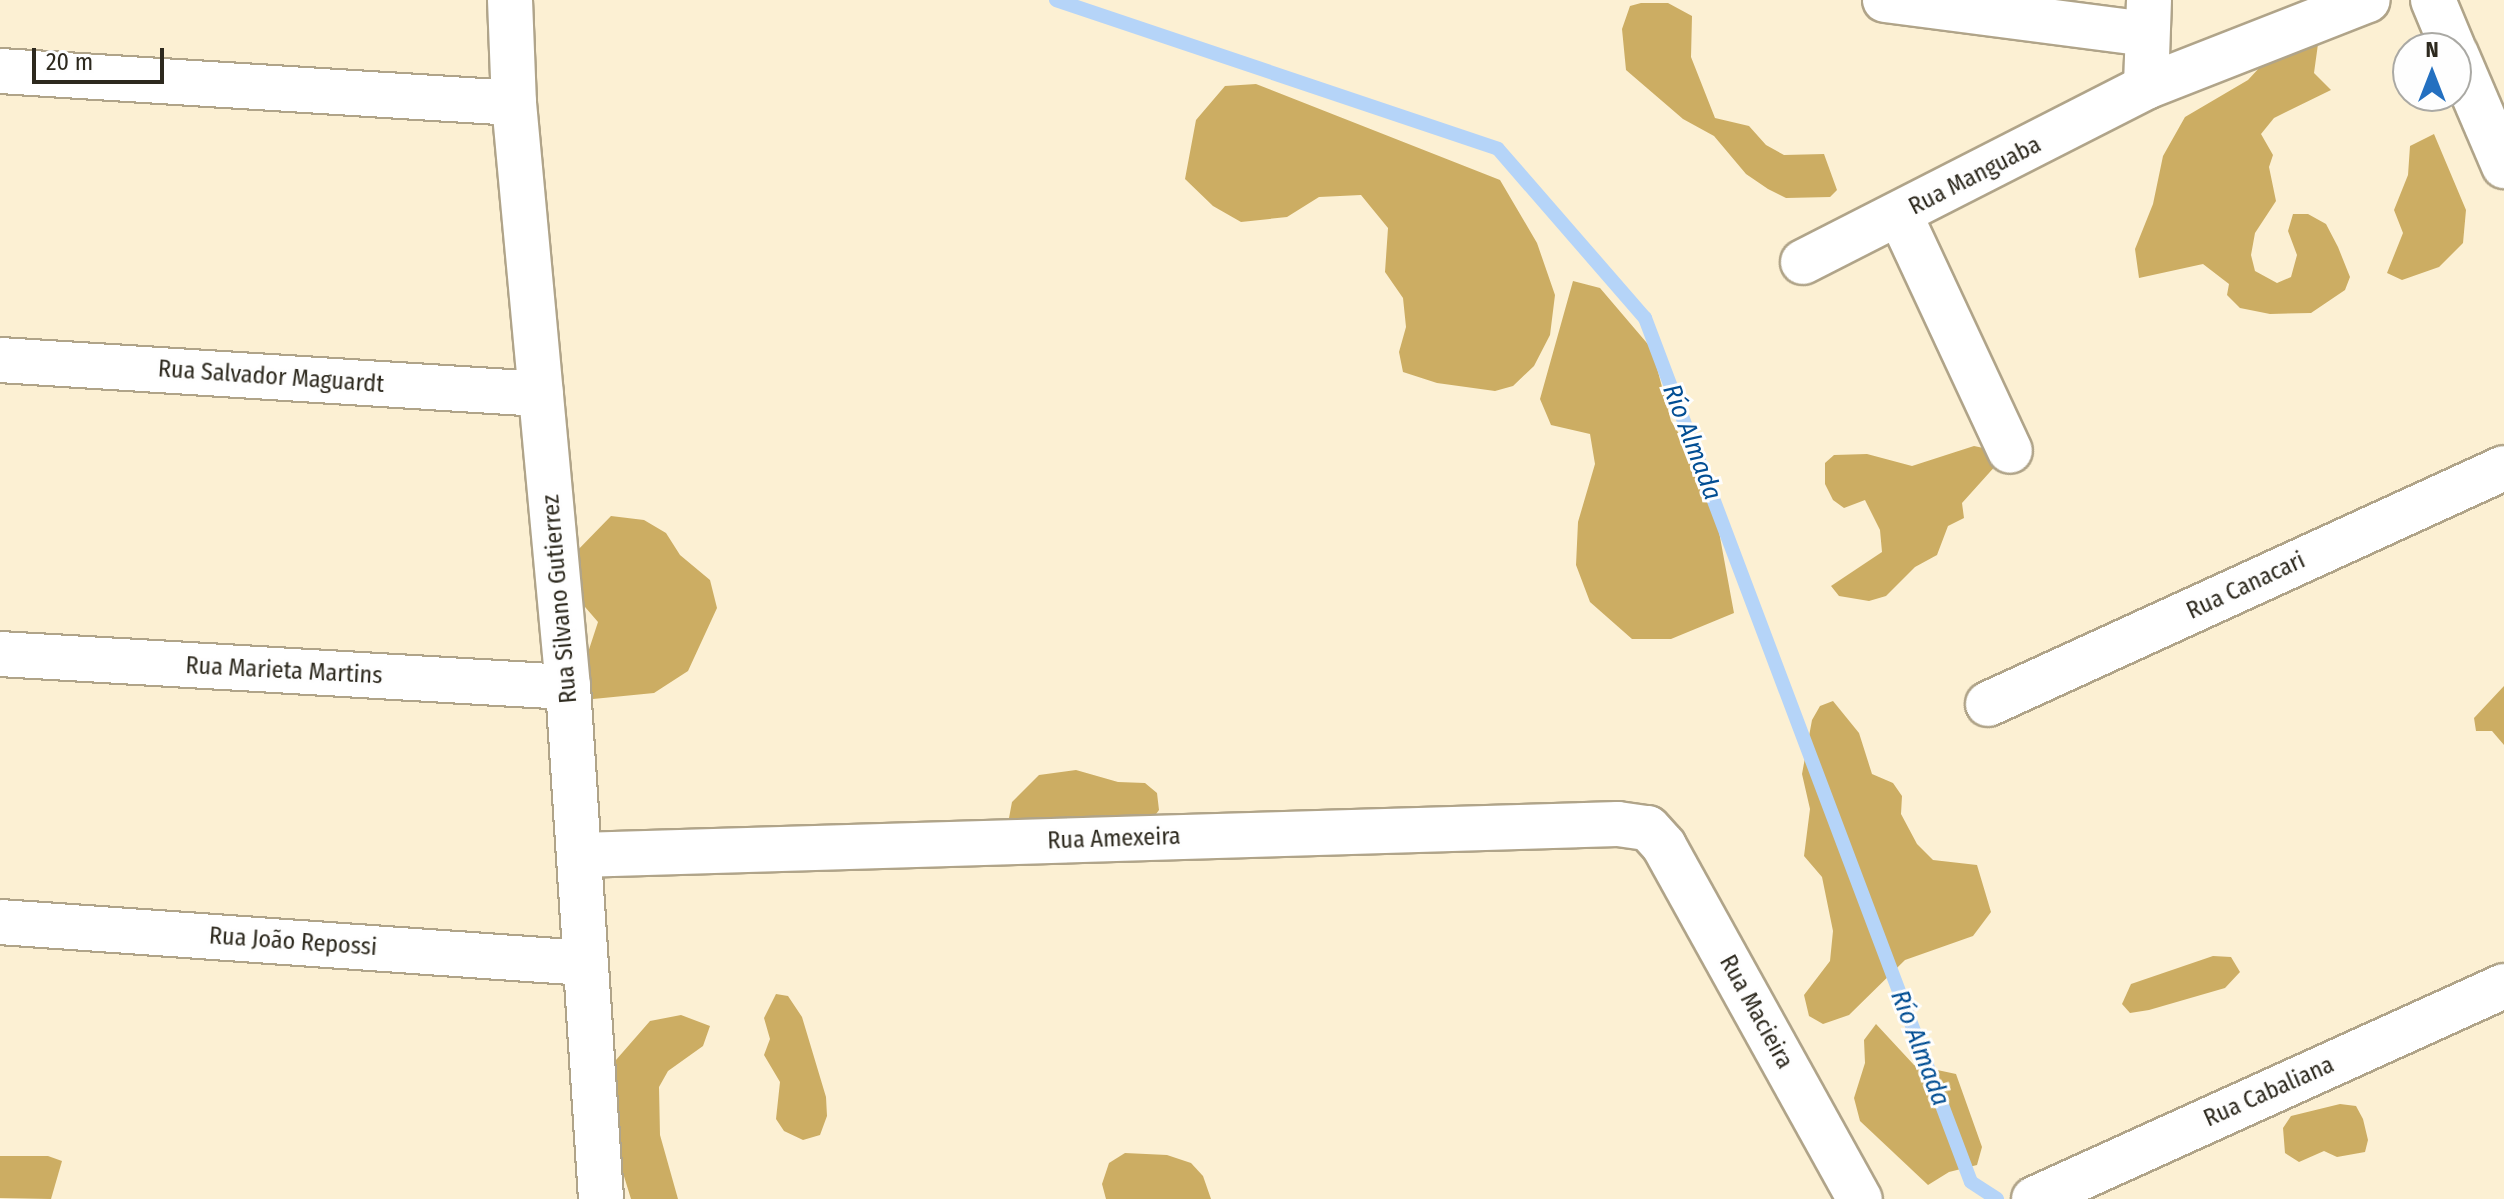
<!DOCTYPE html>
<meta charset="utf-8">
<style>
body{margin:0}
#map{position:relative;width:2504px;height:1199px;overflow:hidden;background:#fcf0d3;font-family:"Fira Sans Condensed",sans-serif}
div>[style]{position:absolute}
.forest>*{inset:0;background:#ccad63}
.stream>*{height:14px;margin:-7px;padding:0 7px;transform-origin:7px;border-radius:7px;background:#b5d4f8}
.roads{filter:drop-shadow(2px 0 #b0a489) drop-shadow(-2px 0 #b0a489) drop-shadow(0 2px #b0a489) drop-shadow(0 -2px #b0a489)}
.street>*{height:44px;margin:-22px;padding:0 22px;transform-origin:22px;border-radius:22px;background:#fff}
span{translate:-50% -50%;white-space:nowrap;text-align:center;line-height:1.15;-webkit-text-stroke:6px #fefefe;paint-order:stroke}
.street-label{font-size:24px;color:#2d291e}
.water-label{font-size:26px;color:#024e93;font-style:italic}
.north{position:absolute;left:2392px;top:32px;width:80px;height:80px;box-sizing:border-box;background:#fefefe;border:2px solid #aaa9a4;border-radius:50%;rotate:0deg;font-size:22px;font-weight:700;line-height:32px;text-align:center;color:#2d291e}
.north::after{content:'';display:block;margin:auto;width:28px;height:36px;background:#2470c0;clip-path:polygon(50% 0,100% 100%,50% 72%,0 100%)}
.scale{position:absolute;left:32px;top:48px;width:132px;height:36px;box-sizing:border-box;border:4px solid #2d291e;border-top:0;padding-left:10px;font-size:24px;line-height:28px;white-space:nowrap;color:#2d291e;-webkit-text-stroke:6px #fefefe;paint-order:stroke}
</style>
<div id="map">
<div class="forest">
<i style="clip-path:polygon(1641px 3px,1668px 3px,1692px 16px,1691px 57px,1715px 118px,1749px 126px,1766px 145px,1784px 155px,1824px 154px,1837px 190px,1830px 197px,1786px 198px,1768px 189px,1746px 174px,1714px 136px,1683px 119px,1626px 70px,1622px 29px,1630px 6px)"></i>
<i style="clip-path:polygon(2318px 44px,2314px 73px,2331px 90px,2274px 118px,2261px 134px,2273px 155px,2269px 167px,2276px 201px,2255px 233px,2251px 255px,2255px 271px,2277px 283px,2291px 277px,2297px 255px,2288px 231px,2293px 214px,2308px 214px,2326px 224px,2338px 247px,2350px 277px,2345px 290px,2311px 313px,2270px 314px,2240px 308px,2227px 295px,2229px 284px,2203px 264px,2139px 278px,2135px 249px,2153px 204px,2163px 156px,2185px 117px,2248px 80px,2273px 53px)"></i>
<i style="clip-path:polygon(1256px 84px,1500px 180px,1537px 243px,1555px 295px,1550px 335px,1534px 366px,1513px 386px,1495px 391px,1437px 383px,1403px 372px,1399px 352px,1406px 327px,1403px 298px,1385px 272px,1388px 228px,1361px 195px,1319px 197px,1287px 217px,1241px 222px,1213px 206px,1185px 179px,1196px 120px,1225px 86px)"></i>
<i style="clip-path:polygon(2434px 134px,2466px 210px,2463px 243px,2439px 267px,2402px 280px,2387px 273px,2403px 233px,2394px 210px,2408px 175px,2410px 146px)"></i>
<i style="clip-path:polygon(1573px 281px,1600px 288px,1652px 349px,1671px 421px,1710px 483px,1734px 613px,1671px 639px,1632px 639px,1590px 602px,1576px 565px,1578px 522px,1595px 464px,1590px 434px,1551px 425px,1540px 399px)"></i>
<i style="clip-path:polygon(1974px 446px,1993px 450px,1998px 463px,1962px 503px,1964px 518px,1948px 526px,1937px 555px,1915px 567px,1886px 596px,1869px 601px,1839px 596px,1831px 586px,1882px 552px,1880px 530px,1865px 500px,1844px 508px,1833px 500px,1825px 484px,1825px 463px,1834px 455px,1867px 454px,1912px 466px)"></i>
<i style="clip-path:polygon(611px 516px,644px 520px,666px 533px,680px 555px,710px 580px,717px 608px,688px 671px,654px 693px,593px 699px,579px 680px,598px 622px,579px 600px,572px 556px)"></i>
<i style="clip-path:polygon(2504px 686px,2504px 745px,2492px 731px,2476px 731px,2474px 718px)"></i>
<i style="clip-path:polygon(1833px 701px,1859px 733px,1872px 774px,1893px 783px,1902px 796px,1901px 814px,1917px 844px,1933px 860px,1977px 865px,1991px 912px,1973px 936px,1905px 960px,1849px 1015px,1823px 1024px,1809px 1016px,1804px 995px,1830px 961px,1833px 931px,1822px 877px,1804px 856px,1810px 809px,1802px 774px,1812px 720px,1820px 706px)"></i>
<i style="clip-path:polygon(1076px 770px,1118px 782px,1145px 783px,1157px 793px,1159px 810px,1148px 825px,1076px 817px,1054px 831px,1026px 832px,1009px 818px,1012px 802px,1039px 775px)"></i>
<i style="clip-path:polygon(2213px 956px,2231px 957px,2240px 972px,2225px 988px,2149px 1010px,2130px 1013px,2122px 1004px,2131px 984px)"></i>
<i style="clip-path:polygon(776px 994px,788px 996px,802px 1017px,826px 1097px,827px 1116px,820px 1135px,803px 1140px,784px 1131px,776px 1119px,780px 1082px,764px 1055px,770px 1039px,764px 1018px)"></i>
<i style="clip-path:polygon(681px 1015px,710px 1026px,703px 1046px,668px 1071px,659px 1087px,660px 1135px,678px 1199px,631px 1199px,619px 1160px,609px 1068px,650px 1021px)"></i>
<i style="clip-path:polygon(1876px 1024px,1914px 1065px,1956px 1074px,1982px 1147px,1977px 1165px,1949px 1172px,1928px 1185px,1860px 1121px,1854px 1098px,1865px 1063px,1864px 1040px)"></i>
<i style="clip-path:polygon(2340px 1104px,2356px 1106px,2363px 1119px,2368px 1140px,2365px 1152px,2337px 1157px,2324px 1151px,2299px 1162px,2285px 1153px,2283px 1128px,2291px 1116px)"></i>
<i style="clip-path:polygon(1125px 1153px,1167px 1155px,1191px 1163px,1203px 1176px,1211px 1199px,1106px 1199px,1102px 1184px,1109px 1163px)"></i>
<i style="clip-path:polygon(48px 1156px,62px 1161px,51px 1199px,0 1198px,0 1156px)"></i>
</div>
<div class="stream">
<i style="left:1056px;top:0;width:466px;rotate:18.6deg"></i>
<i style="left:1498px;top:149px;width:224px;rotate:49deg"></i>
<i style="left:1645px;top:318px;width:923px;rotate:69.33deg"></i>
<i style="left:1971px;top:1182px;width:31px;rotate:33deg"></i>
</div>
<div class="roads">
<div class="street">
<i style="left:510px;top:0;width:103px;rotate:87.8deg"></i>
<i style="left:514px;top:103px;width:586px;rotate:84.72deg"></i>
<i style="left:568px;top:687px;width:513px;rotate:86.31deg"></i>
<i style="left:1885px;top:0;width:264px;rotate:7.4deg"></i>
<i style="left:2149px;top:0;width:87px;rotate:92deg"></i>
<i style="left:2146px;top:87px;width:238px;rotate:-21.4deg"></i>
<i style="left:2433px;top:0;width:52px;rotate:67.4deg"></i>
<i style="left:2456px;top:54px;width:122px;rotate:66.8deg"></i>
<i style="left:0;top:71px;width:515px;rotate:3.56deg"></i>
<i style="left:1900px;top:215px;width:260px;rotate:65deg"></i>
<i style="left:1803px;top:262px;width:385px;rotate:-27deg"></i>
<i style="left:0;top:360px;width:542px;rotate:3.6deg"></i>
<i style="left:0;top:654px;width:569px;rotate:3.33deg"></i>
<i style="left:1988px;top:704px;width:567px;rotate:-24.58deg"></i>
<i style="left:579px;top:855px;width:1039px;rotate:-1.71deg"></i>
<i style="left:1618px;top:824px;width:30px;rotate:8deg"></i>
<i style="left:1648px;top:828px;width:24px;rotate:48deg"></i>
<i style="left:1664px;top:846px;width:404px;rotate:61deg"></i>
<i style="left:0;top:922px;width:586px;rotate:4.01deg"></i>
<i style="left:2034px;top:1199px;width:516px;rotate:-24.38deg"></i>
</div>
</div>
<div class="street-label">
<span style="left:1975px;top:176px;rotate:-27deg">Rua Manguaba</span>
<span style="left:271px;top:377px;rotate:4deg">Rua Salvador Maguardt</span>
<span style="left:2246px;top:586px;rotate:-25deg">Rua Canacari</span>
<span style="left:560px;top:599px;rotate:-95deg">Rua Silvano Gutierrez</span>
<span style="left:284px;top:671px;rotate:3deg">Rua Marieta Martins</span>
<span style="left:1114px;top:839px;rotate:-2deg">Rua Amexeira</span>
<span style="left:293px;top:942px;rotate:4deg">Rua João Repossi</span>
<span style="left:1756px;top:1012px;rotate:61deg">Rua Macieira</span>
<span style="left:2269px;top:1092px;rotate:-24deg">Rua Cabaliana</span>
</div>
<div class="water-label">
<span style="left:1692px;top:442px;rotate:69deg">Río Almada</span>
<span style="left:1920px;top:1048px;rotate:69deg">Río Almada</span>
</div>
<div class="north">N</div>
<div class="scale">20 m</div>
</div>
